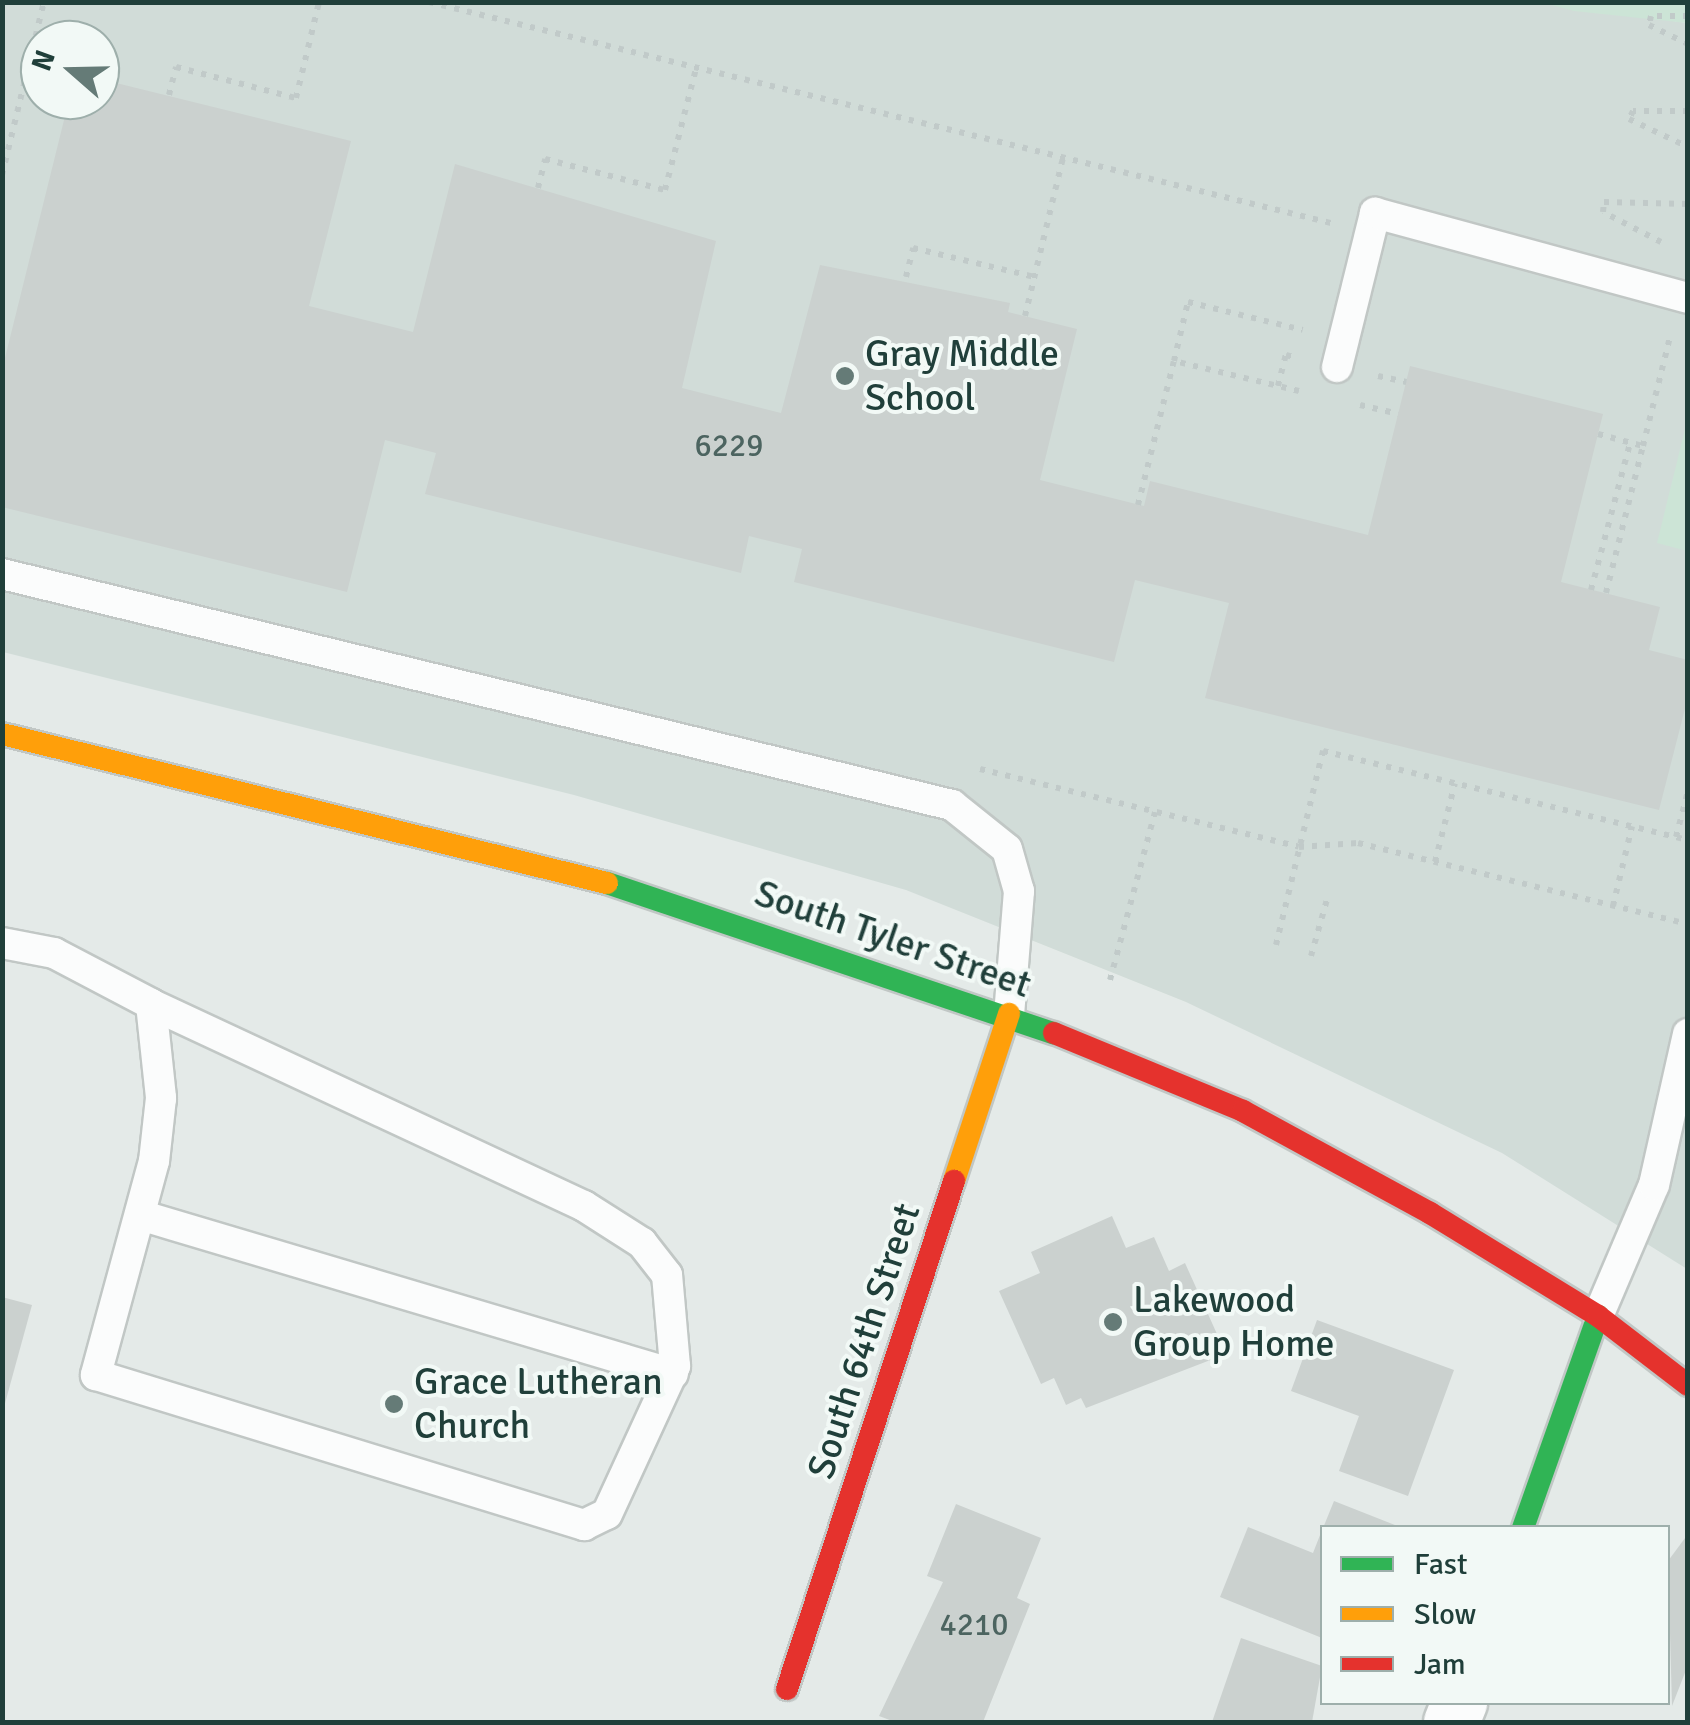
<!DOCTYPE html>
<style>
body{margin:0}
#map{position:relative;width:1690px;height:1725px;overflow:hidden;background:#e4eae8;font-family:Signika,sans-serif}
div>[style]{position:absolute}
.built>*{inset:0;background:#d1dcd8}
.green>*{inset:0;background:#cce4d6}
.building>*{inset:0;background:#cbd1cf}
.path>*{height:6px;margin-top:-3px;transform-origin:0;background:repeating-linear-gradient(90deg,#c1cac9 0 5px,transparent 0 13px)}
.roads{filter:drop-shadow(2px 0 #c1c7c5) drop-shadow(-2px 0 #c1c7c5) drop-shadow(0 2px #c1c7c5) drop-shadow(0 -2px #c1c7c5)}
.lane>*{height:30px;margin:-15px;padding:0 15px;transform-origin:15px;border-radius:15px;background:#fbfcfc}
.street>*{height:55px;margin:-27.5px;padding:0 27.5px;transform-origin:27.5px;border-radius:27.5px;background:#fbfcfc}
.fast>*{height:22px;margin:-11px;padding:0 11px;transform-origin:11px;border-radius:11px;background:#30b455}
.slow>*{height:22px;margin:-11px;padding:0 11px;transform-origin:11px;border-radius:11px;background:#ff9f0a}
.jam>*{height:22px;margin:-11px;padding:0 11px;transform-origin:11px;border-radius:11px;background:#e5322d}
.dots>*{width:28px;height:28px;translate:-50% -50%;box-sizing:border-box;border:5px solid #f2f9f6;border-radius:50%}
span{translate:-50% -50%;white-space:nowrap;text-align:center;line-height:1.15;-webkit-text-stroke:8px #f2f9f6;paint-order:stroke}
.number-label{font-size:32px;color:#4c6460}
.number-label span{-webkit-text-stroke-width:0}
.poi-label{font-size:38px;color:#203f3a}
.left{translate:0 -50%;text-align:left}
.street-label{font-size:38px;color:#203f3a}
.frame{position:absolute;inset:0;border:5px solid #203f3a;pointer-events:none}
.legend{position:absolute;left:1320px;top:1525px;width:350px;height:180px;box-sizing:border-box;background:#f2f9f6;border:2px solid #9eafab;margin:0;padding:12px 18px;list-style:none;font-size:30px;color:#203f3a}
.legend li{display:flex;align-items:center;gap:20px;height:50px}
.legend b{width:50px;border:2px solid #9eafab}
.north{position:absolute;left:20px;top:20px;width:100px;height:100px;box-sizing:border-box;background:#f2f9f6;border:2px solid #9eafab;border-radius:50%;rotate:290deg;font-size:28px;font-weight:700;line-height:40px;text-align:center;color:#203f3a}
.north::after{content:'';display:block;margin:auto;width:35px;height:45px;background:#657b77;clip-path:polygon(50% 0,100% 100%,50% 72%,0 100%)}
</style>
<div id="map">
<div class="built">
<i style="clip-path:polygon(evenodd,1544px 2px,1687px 23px,1687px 1269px,1502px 1153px,1186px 1002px,906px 890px,574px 795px,3px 652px,3px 3px,1544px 2px,40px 40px,100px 40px,100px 100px,40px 100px,40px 40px)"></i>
</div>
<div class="green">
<i style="clip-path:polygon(1544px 3px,1687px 3px,1687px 23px,1574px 11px)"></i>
<i style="clip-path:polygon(1687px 421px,1687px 551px,1657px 543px)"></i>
</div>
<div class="building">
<i style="clip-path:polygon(100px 79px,351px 141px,309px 306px,413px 332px,455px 164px,716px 241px,682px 388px,781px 413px,820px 265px,1010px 303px,1008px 312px,1077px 329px,1040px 480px,1144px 506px,1150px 481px,1368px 535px,1410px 366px,1603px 414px,1561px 582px,1660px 607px,1649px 650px,1688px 660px,1688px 697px,1659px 810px,1205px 698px,1229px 603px,1135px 580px,1114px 662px,794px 582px,802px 549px,749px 536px,741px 573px,425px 494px,436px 453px,385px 440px,347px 592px,2px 507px,2px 370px,69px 100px,100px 100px)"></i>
<i style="clip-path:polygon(1112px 1216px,1126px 1248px,1154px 1237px,1169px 1271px,1185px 1263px,1226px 1354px,1086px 1408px,1081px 1398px,1066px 1405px,1054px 1378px,1041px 1384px,999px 1291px,1040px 1273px,1031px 1252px)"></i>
<i style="clip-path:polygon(2px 1297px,32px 1305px,4px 1407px,2px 1407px)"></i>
<i style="clip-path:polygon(1317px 1320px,1454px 1370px,1408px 1496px,1339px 1471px,1359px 1416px,1291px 1391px)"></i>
<i style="clip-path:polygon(1334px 1501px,1400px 1527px,1400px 1528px,1323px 1528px)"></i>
<i style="clip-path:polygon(956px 1504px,1041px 1538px,1017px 1598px,1030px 1604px,983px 1722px,895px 1722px,879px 1716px,943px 1582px,927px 1576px)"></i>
<i style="clip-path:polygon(1248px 1527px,1313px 1553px,1322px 1530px,1322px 1638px,1220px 1597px)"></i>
<i style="clip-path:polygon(1688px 1534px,1688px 1665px,1672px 1706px,1668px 1561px)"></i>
<i style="clip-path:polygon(1241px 1638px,1322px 1666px,1312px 1722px,1212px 1722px)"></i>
</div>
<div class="path">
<i style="left:429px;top:2px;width:929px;rotate:13.77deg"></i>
<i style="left:1688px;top:16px;width:37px;rotate:180deg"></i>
<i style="left:1651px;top:16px;width:9px;rotate:103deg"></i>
<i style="left:1649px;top:25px;width:43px;rotate:26deg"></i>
<i style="left:169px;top:95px;width:29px;rotate:-76deg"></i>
<i style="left:176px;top:67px;width:124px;rotate:14.5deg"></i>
<i style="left:296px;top:98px;width:99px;rotate:-76.5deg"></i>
<i style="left:1688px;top:111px;width:55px;rotate:180deg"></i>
<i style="left:1633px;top:111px;width:9px;rotate:117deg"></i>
<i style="left:1629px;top:119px;width:65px;rotate:25.4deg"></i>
<i style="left:2px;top:175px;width:178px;rotate:-76.4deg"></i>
<i style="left:538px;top:188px;width:30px;rotate:-76deg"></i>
<i style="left:545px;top:159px;width:124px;rotate:14.5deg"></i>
<i style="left:665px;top:190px;width:126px;rotate:-75.7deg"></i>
<i style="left:1661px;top:242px;width:65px;rotate:-152.7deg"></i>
<i style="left:1603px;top:212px;width:10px;rotate:-84deg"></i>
<i style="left:1604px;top:202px;width:84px;rotate:1.4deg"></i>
<i style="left:906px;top:277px;width:30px;rotate:-76deg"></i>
<i style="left:913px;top:248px;width:125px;rotate:13.4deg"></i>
<i style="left:1025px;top:316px;width:163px;rotate:-76.5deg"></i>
<i style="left:1378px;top:376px;width:29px;rotate:12deg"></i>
<i style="left:1278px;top:386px;width:32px;rotate:-76deg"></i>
<i style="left:1286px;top:355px;width:11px;rotate:15deg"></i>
<i style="left:1299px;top:391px;width:129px;rotate:-166.5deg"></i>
<i style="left:1174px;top:361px;width:61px;rotate:-76.7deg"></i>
<i style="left:1188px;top:302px;width:118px;rotate:13.7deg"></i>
<i style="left:1360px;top:405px;width:39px;rotate:13deg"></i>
<i style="left:1598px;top:434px;width:47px;rotate:14.9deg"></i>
<i style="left:1643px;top:446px;width:112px;rotate:-76.1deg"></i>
<i style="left:1138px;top:505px;width:148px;rotate:-76deg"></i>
<i style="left:1591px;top:590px;width:152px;rotate:-75.1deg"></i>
<i style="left:1606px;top:593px;width:152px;rotate:-75.9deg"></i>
<i style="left:980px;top:769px;width:328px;rotate:13.7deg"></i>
<i style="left:1299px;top:847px;width:59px;rotate:-3.9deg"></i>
<i style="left:1358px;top:843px;width:340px;rotate:13.8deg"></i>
<i style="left:1676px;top:837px;width:48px;rotate:-75.4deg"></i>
<i style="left:1435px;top:862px;width:81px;rotate:-75.8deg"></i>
<i style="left:1613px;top:906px;width:82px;rotate:-76.6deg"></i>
<i style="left:1276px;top:945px;width:200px;rotate:-76.4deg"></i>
<i style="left:1323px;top:751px;width:376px;rotate:13.7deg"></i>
<i style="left:1311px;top:956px;width:62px;rotate:-74.2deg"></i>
<i style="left:1110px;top:980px;width:174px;rotate:-75deg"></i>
</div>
<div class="roads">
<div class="lane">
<i style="left:1337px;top:367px;width:159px;rotate:-76.1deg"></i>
<i style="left:1375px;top:213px;width:324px;rotate:15.2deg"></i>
<i style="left:2px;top:574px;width:978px;rotate:13.67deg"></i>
<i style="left:952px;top:805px;width:70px;rotate:38.7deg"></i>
<i style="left:1007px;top:849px;width:44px;rotate:74.1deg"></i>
<i style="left:1019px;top:891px;width:123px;rotate:94.6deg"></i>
<i style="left:2px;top:943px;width:53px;rotate:10.9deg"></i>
<i style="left:54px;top:953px;width:110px;rotate:27.7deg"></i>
<i style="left:151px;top:1004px;width:95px;rotate:83.9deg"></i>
<i style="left:161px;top:1098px;width:63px;rotate:96.3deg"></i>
<i style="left:154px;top:1161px;width:222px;rotate:105.2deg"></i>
<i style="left:96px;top:1375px;width:511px;rotate:17.09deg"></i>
<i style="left:584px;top:1525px;width:25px;rotate:-26deg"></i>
<i style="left:607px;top:1514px;width:163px;rotate:-65.3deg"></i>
<i style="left:675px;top:1366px;width:91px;rotate:-95deg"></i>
<i style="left:667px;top:1275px;width:41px;rotate:-128deg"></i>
<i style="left:642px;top:1243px;width:69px;rotate:-147.5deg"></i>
<i style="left:584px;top:1206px;width:478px;rotate:-155deg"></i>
<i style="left:140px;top:1215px;width:556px;rotate:16.61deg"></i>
<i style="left:1598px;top:1316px;width:142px;rotate:-66.9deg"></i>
<i style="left:1654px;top:1185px;width:155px;rotate:-77.3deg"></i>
</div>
<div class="street">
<i style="left:1451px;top:1722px;width:22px;rotate:-68deg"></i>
</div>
<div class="fast">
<i style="left:607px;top:883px;width:471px;rotate:18.6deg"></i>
<i style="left:1523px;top:1528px;width:225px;rotate:-70.5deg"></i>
</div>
<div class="slow">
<i style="left:2px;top:734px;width:623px;rotate:13.84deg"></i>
<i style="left:954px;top:1181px;width:176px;rotate:-71.8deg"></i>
</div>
<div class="jam">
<i style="left:1054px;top:1033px;width:204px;rotate:22.4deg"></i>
<i style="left:1243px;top:1111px;width:213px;rotate:28.6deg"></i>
<i style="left:1430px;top:1213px;width:197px;rotate:31.5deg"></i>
<i style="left:1598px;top:1316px;width:113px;rotate:37.5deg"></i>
<i style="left:787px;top:1689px;width:535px;rotate:-71.8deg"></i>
</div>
</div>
<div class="dots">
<i style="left:845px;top:376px;background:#657b77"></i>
<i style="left:1113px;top:1322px;background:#657b77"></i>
<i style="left:394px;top:1404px;background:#657b77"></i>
</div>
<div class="number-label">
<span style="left:729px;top:446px">6229</span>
<span style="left:974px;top:1625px">4210</span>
</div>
<div class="poi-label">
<span class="left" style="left:865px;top:376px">Gray Middle<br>School</span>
<span class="left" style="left:1133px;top:1322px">Lakewood<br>Group Home</span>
<span class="left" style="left:414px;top:1404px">Grace Lutheran<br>Church</span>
</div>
<div class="street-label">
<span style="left:893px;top:939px;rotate:19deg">South Tyler Street</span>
<span style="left:864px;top:1341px;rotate:-72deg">South 64th Street</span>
</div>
<div class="frame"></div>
<ul class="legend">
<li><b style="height:12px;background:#30b455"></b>Fast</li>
<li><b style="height:12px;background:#ff9f0a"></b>Slow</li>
<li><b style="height:12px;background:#e5322d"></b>Jam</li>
</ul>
<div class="north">N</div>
</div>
